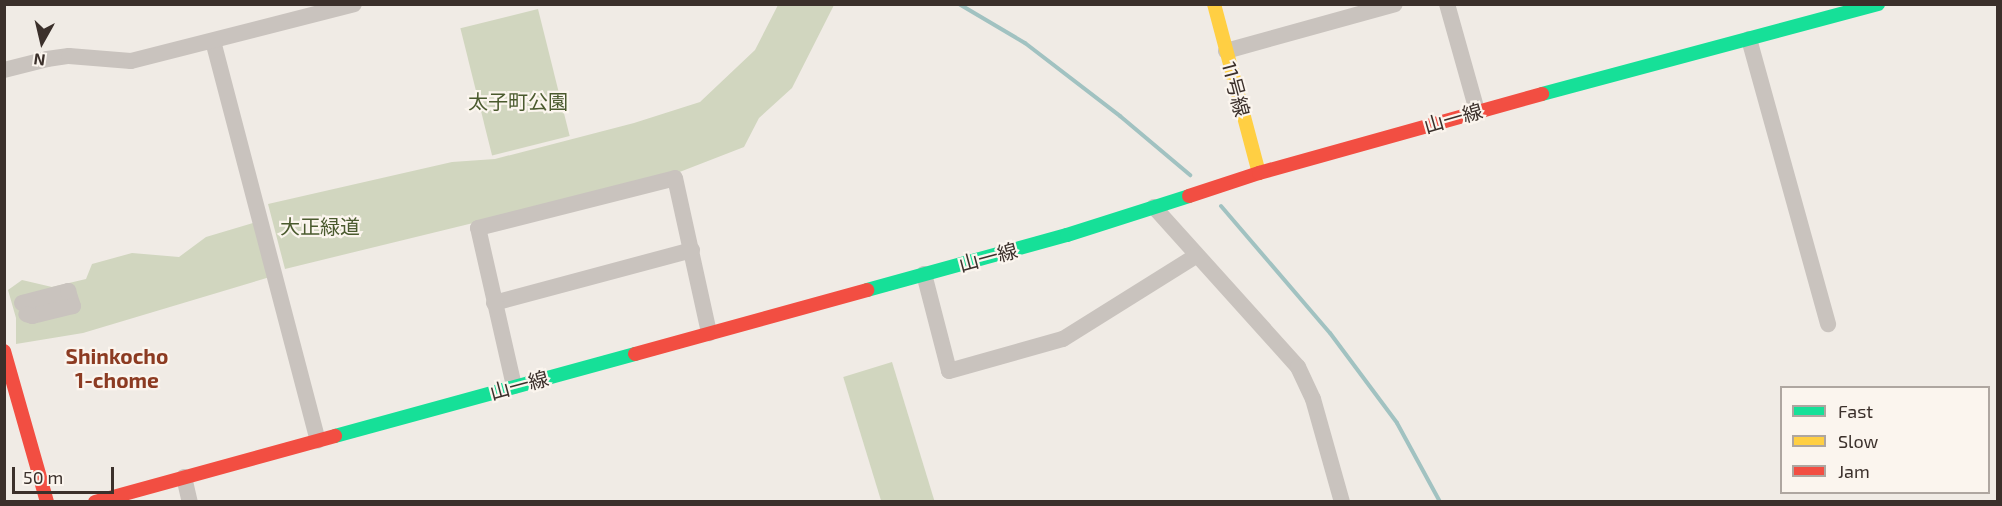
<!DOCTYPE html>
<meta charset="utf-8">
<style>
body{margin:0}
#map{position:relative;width:2002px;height:506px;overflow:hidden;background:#f0ebe5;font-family:"Exo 2","Noto Sans JP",sans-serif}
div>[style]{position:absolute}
.green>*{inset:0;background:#d1d6bf;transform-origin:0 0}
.stream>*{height:4px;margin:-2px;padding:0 2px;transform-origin:2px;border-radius:2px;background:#a1c2c1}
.street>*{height:16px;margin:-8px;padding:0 8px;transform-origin:8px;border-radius:8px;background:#c9c3be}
.fast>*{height:14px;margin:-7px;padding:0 7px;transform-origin:7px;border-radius:7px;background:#16e098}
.slow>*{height:14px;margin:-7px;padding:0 7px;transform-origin:7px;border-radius:7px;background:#ffcf43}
.jam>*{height:14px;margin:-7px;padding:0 7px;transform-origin:7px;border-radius:7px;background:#f24e42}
span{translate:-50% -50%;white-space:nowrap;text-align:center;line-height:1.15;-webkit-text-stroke:4.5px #fbf5ee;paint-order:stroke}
.street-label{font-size:20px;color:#3b302b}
.park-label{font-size:20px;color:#4a5a2e}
.neighbourhood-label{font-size:21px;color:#8c3b22;font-weight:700}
.frame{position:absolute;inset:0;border:6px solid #3b302b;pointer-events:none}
.legend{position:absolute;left:1780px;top:386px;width:210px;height:108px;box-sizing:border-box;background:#fbf5ee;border:2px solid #aea6a0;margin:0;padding:8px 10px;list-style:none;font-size:18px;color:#3b302b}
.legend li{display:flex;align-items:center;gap:12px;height:30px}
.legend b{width:30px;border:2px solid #aea6a0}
.north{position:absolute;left:12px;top:12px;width:60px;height:60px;-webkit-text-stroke:4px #fbf5ee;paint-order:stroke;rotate:188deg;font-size:16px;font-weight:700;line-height:24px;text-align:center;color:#3b302b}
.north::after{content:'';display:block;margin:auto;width:21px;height:27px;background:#3b302b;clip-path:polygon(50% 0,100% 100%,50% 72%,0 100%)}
.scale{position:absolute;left:12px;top:467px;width:102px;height:27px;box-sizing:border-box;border:3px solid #3b302b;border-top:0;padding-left:8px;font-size:18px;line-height:21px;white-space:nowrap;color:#3b302b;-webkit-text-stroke:4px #fbf5ee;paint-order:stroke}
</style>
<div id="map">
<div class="green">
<i style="clip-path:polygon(778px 5px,834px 5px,792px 88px,759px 118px,744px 147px,677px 173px,285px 269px,268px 204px,452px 162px,495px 159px,634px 123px,700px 102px,755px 50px)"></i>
<i style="left:538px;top:9px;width:131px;height:80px;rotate:76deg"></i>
<i style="clip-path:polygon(253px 223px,270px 277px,83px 333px,16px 344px,16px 318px,8px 290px,22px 280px,52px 287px,86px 279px,92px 264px,132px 253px,179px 257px,206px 237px)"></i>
<i style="left:892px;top:362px;width:145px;height:51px;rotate:73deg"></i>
</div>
<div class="stream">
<i style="left:959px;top:4px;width:77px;rotate:30.6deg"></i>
<i style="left:1025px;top:43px;width:120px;rotate:37.5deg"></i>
<i style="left:1120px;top:116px;width:92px;rotate:40.1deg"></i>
<i style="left:1221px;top:206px;width:167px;rotate:49.4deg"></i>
<i style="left:1330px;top:333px;width:112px;rotate:53.3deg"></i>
<i style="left:1397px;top:423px;width:90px;rotate:61.4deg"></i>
</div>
<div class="street">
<i style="left:1447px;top:4px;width:111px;rotate:74.3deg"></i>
<i style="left:1749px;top:39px;width:296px;rotate:74.5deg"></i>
<i style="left:213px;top:41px;width:413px;rotate:75.3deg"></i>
<i style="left:1226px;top:51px;width:175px;rotate:-15.5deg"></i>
<i style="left:4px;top:70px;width:44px;rotate:-14.3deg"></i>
<i style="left:47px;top:59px;width:22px;rotate:-8deg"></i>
<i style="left:69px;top:56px;width:62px;rotate:4.6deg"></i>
<i style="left:131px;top:61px;width:230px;rotate:-14.3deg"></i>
<i style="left:1154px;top:207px;width:215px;rotate:48deg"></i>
<i style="left:1298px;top:367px;width:35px;rotate:65deg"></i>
<i style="left:1313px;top:399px;width:107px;rotate:74.3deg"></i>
<i style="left:924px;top:274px;width:100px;rotate:75.5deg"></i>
<i style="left:949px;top:371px;width:118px;rotate:-15.7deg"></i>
<i style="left:1063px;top:339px;width:157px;rotate:-32deg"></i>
<i style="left:22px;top:303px;width:48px;rotate:-14.6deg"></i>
<i style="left:68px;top:291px;width:16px;rotate:72deg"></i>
<i style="left:73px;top:306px;width:42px;rotate:166.3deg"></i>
<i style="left:32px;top:316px;width:6px;rotate:-162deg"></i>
<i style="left:494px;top:303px;width:205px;rotate:-15deg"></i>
<i style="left:514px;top:386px;width:162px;rotate:-102.8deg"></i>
<i style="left:478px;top:228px;width:203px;rotate:-14.2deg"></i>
<i style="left:675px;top:178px;width:159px;rotate:77.6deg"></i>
<i style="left:184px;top:477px;width:26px;rotate:77deg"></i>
</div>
<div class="fast">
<i style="left:1542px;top:94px;width:348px;rotate:-15deg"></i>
<i style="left:867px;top:290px;width:207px;rotate:-15.4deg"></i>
<i style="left:1067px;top:235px;width:128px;rotate:-17.7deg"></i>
<i style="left:335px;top:436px;width:311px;rotate:-15.3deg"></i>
</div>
<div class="slow">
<i style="left:1214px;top:4px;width:175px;rotate:75.1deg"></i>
</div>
<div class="jam">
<i style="left:1189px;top:196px;width:74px;rotate:-18.2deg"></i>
<i style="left:1259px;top:173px;width:294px;rotate:-15.6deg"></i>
<i style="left:4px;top:351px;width:157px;rotate:74.1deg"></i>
<i style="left:635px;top:354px;width:241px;rotate:-15.4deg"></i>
<i style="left:95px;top:502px;width:249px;rotate:-15.4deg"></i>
</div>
<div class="street-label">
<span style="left:1236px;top:89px;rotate:75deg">11号線</span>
<span style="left:1453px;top:118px;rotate:-16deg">山一線</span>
<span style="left:988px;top:257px;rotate:-15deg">山一線</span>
<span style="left:519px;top:385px;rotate:-15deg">山一線</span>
</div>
<div class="park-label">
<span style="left:518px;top:101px">太子町公園</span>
<span style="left:320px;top:226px">大正緑道</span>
</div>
<div class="neighbourhood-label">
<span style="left:117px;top:368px">Shinkocho<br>1-chome</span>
</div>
<div class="frame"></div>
<ul class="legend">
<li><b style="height:8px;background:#16e098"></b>Fast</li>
<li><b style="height:8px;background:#ffcf43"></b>Slow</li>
<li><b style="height:8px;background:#f24e42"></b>Jam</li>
</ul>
<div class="north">N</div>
<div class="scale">50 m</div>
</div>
